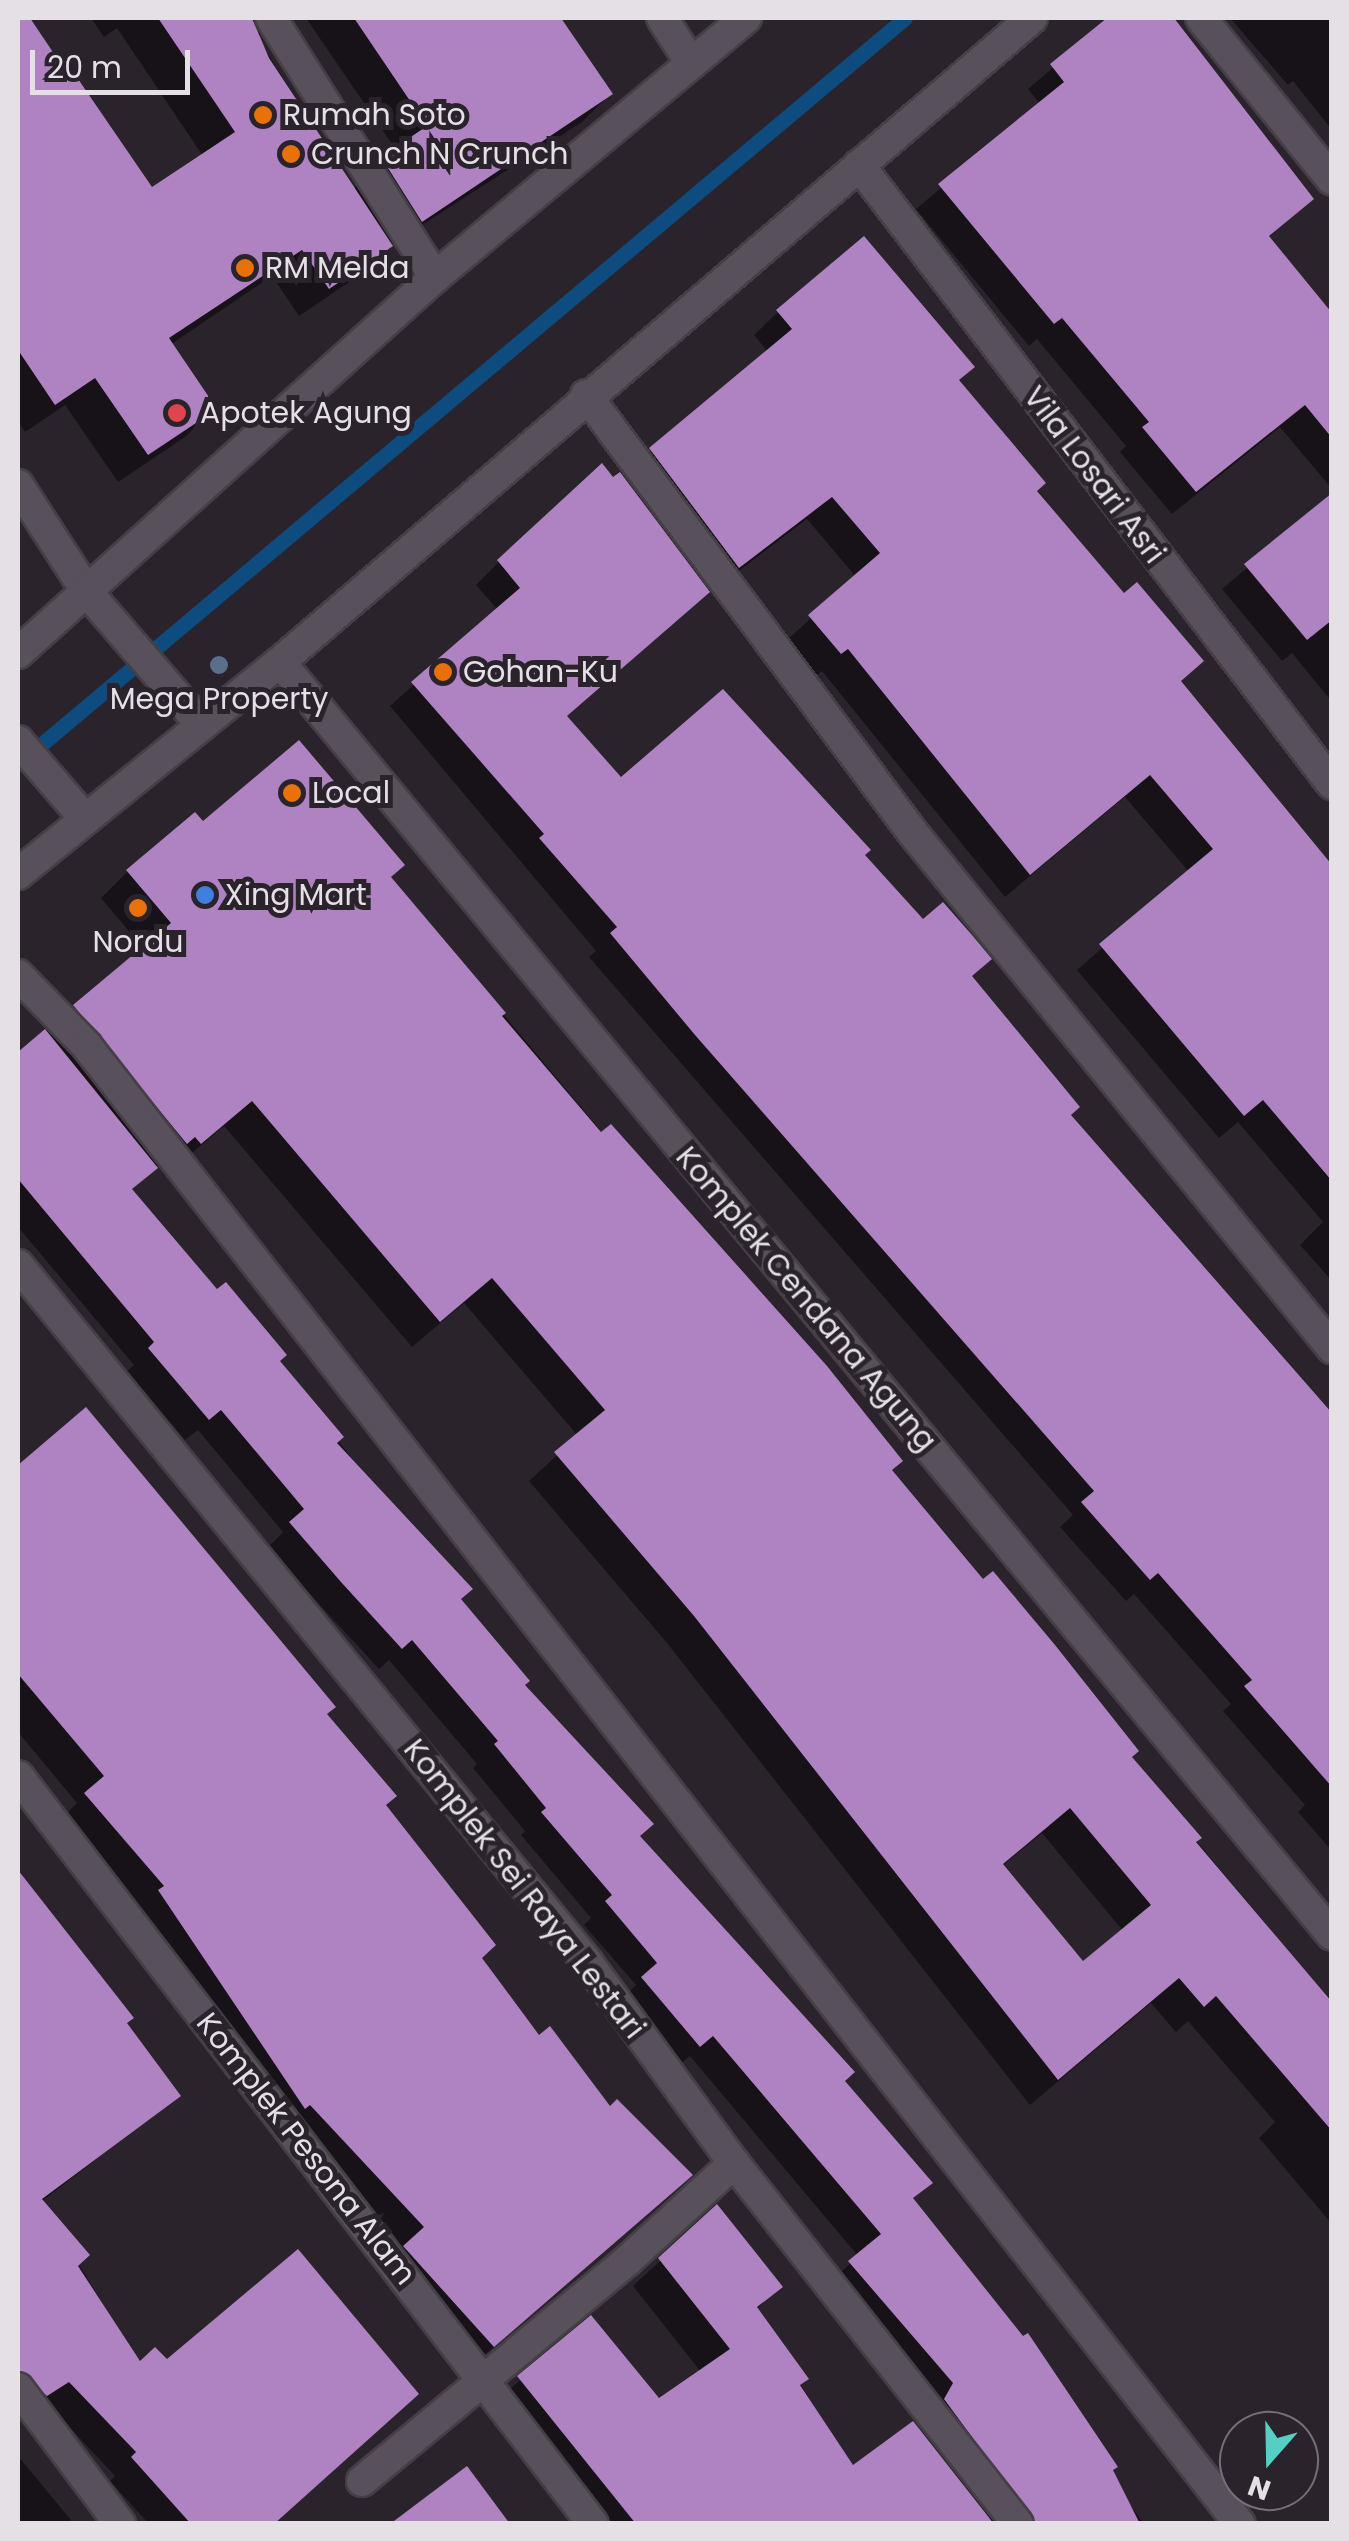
<!DOCTYPE html>
<style>
body{margin:0}
#map{position:relative;width:1349px;height:2541px;overflow:hidden;background:#2a232c;font-family:Poppins,sans-serif}
div>[style]{position:absolute}
.shadow>*{inset:0;background:#0007}
.stream>*{height:15px;margin:-7.5px;padding:0 7.5px;transform-origin:7.5px;border-radius:7.5px;background:#0e4c7f}
.building>*{inset:0;background:#af82c2}
.roads{filter:drop-shadow(2px 0 #453f46) drop-shadow(-2px 0 #453f46) drop-shadow(0 2px #453f46) drop-shadow(0 -2px #453f46)}
.street>*{height:30px;margin:-15px;padding:0 15px;transform-origin:15px;border-radius:15px;background:#58505a}
.secondary>*{height:30px;margin:-15px;padding:0 15px;transform-origin:15px;border-radius:15px;background:#58505a}
.dots>*{width:28px;height:28px;translate:-50% -50%;box-sizing:border-box;border:5px solid #2a232c;border-radius:50%}
span{translate:-50% -50%;white-space:nowrap;text-align:center;line-height:1.15;-webkit-text-stroke:10px #2a232c;paint-order:stroke}
.poi-label{font-size:30px;color:#e5e0e6}
.left{translate:0 -50%;text-align:left}
.street-label{font-size:30px;color:#e5e0e6}
.frame{position:absolute;inset:0;border:20px solid #e5e0e6;pointer-events:none}
.north{position:absolute;left:1219px;top:2411px;width:100px;height:100px;box-sizing:border-box;background:#2a232c;border:2px solid #756f76;border-radius:50%;rotate:200deg;font-size:28px;font-weight:700;line-height:40px;text-align:center;color:#e5e0e6}
.north::after{content:'';display:block;margin:auto;width:35px;height:45px;background:#56cec3;clip-path:polygon(50% 0,100% 100%,50% 72%,0 100%)}
.scale{position:absolute;left:30px;top:50px;width:160px;height:45px;box-sizing:border-box;border:5px solid #e5e0e6;border-top:0;padding-left:12px;font-size:30px;line-height:35px;white-space:nowrap;color:#e5e0e6;-webkit-text-stroke:8px #2a232c;paint-order:stroke}
</style>
<div id="map">
<div class="shadow">
<i style="clip-path:polygon(18px 18px,28px 18px,151px 191px,203px 156px,117px 28px,104px 37px,91px 18px,287px 18px,257px 37px,353px 189px,396px 150px,306px 18px,560px 18px,610px 94px,582px 122px,391px 245px,361px 274px,299px 316px,272px 276px,170px 345px,213px 409px,185px 437px,118px 482px,65px 405px,25px 432px,18px 421px)"></i>
<i style="clip-path:polygon(1111px 18px,1170px 18px,1311px 199px,1267px 239px,1332px 317px,1332px 489px,1280px 427px,1172px 514px,1120px 452px,1126px 446px,1037px 339px,1029px 346px,916px 209px,1040px 104px,1028px 89px)"></i>
<i style="clip-path:polygon(1230px 18px,1332px 18px,1332px 130px,1293px 81px,1288px 85px)"></i>
<i style="clip-path:polygon(778px 312px,957px 381px,1179px 683px,1332px 867px,1332px 1281px,1300px 1245px,1323px 1222px,1238px 1122px,1219px 1138px,1077px 970px,1189px 872px,1125px 797px,1005px 897px,822px 671px,816px 676px,786px 641px,856px 577px,807px 519px,714px 590px,627px 473px,768px 352px,754px 335px)"></i>
<i style="clip-path:polygon(1332px 496px,1332px 702px,1292px 653px,1282px 661px,1222px 589px)"></i>
<i style="clip-path:polygon(499px 562px,707px 592px,565px 718px,621px 781px,862px 856px,970px 977px,1068px 1115px,1332px 1417px,1332px 1851px,1298px 1812px,1305px 1805px,1223px 1711px,1231px 1704px,1134px 1594px,1126px 1601px,1060px 1527px,1073px 1515px,589px 957px,596px 951px,390px 706px,498px 610px,476px 585px)"></i>
<i style="clip-path:polygon(evenodd,203px 825px,389px 878px,1332px 2003px,1332px 2224px,1259px 2138px,1275px 2122px,1188px 2021px,1176px 2032px,1151px 2003px,1030px 2105px,667px 1643px,529px 1481px,578px 1436px,464px 1303px,412px 1347px,224px 1126px,173px 1169px,166px 1162px,156px 1166px,130px 1191px,278px 1361px,637px 1837px,929px 2182px,912px 2200px,1144px 2524px,587px 2524px,493px 2404px,591px 2318px,659px 2402px,701px 2372px,633px 2286px,717px 2208px,779px 2286px,756px 2310px,852px 2469px,996px 2520px,828px 2285px,858px 2256px,690px 2056px,676px 2067px,620px 2001px,636px 1985px,584px 1925px,591px 1918px,521px 1835px,525px 1831px,473px 1768px,477px 1764px,389px 1660px,379px 1669px,319px 1604px,269px 1546px,283px 1532px,198px 1430px,185px 1440px,127px 1371px,134px 1365px,18px 1227px,18px 1053px,144px 949px,101px 898px,128px 871px,203px 825px,1042px 1833px,1123px 1931px,1083px 1965px,1002px 1866px,1042px 1833px)"></i>
<i style="clip-path:polygon(86px 1411px,325px 1715px,479px 1959px,539px 2038px,610px 2109px,690px 2175px,465px 2372px,378px 2274px,398px 2254px,59px 1821px,77px 1803px,18px 1732px,18px 1469px)"></i>
<i style="clip-path:polygon(34px 1896px,178px 2096px,41px 2202px,140px 2365px,273px 2524px,149px 2524px,110px 2481px,115px 2476px,46px 2402px,18px 2409px,18px 1909px)"></i>
<i style="clip-path:polygon(18px 2456px,71px 2520px,68px 2524px,18px 2524px)"></i>
</div>
<div class="stream">
<i style="left:18px;top:764px;width:1159px;rotate:-40.07deg"></i>
</div>
<div class="building">
<i style="clip-path:polygon(18px 18px,30px 18px,71px 79px,76px 76px,152px 187px,235px 132px,158px 18px,252px 18px,269px 58px,393px 246px,329px 289px,302px 250px,169px 338px,217px 409px,148px 455px,95px 378px,55px 405px,18px 350px)"></i>
<i style="clip-path:polygon(354px 18px,561px 18px,613px 94px,422px 222px,381px 157px,427px 126px)"></i>
<i style="clip-path:polygon(1107px 18px,1174px 18px,1314px 199px,1269px 236px,1332px 313px,1332px 438px,1305px 405px,1196px 492px,1142px 427px,1149px 422px,1062px 318px,1054px 324px,938px 184px,1064px 82px,1050px 64px)"></i>
<i style="clip-path:polygon(864px 236px,975px 367px,959px 380px,1046px 483px,1037px 491px,1124px 593px,1137px 582px,1204px 661px,1181px 681px,1332px 865px,1332px 1181px,1263px 1100px,1244px 1116px,1099px 944px,1213px 849px,1150px 775px,1030px 875px,848px 649px,841px 654px,808px 615px,880px 553px,832px 497px,739px 568px,649px 448px,792px 329px,776px 310px)"></i>
<i style="clip-path:polygon(602px 463px,613px 477px,620px 472px,710px 592px,567px 716px,621px 777px,723px 689px,871px 850px,865px 855px,923px 919px,943px 902px,972px 935px,992px 959px,972px 976px,1080px 1107px,1071px 1115px,1332px 1413px,1332px 1787px,1244px 1686px,1252px 1680px,1158px 1573px,1150px 1580px,1081px 1502px,1094px 1491px,695px 1035px,610px 933px,617px 927px,539px 838px,544px 834px,411px 682px,520px 588px,497px 560px)"></i>
<i style="clip-path:polygon(1332px 493px,1332px 620px,1307px 640px,1244px 564px)"></i>
<i style="clip-path:polygon(evenodd,299px 740px,405px 865px,391px 877px,506px 1013px,502px 1016px,601px 1132px,611px 1124px,827px 1366px,903px 1461px,892px 1470px,983px 1579px,993px 1571px,1055px 1645px,1139px 1751px,1132px 1757px,1202px 1838px,1196px 1842px,1332px 2002px,1332px 2131px,1216px 1996px,1204px 2007px,1179px 1978px,1058px 2080px,694px 1616px,554px 1452px,605px 1410px,492px 1278px,440px 1322px,252px 1101px,201px 1144px,195px 1137px,187px 1144px,73px 1005px,171px 923px,126px 870px,195px 812px,203px 821px,299px 740px,1070px 1808px,1151px 1905px,1083px 1961px,1003px 1864px,1070px 1808px)"></i>
<i style="clip-path:polygon(45px 1029px,158px 1168px,132px 1189px,217px 1289px,226px 1282px,287px 1355px,280px 1361px,344px 1437px,337px 1443px,473px 1589px,461px 1599px,530px 1681px,525px 1685px,654px 1824px,640px 1836px,855px 2072px,845px 2081px,933px 2183px,913px 2198px,1023px 2336px,1028px 2333px,1118px 2467px,1113px 2470px,1140px 2524px,1036px 2524px,944px 2399px,953px 2383px,848px 2261px,881px 2234px,713px 2036px,700px 2047px,641px 1977px,657px 1963px,605px 1901px,612px 1895px,541px 1812px,546px 1808px,494px 1744px,498px 1741px,412px 1640px,402px 1649px,341px 1582px,289px 1522px,304px 1509px,221px 1410px,209px 1420px,148px 1348px,154px 1342px,18px 1179px,18px 1052px)"></i>
<i style="clip-path:polygon(86px 1407px,336px 1707px,327px 1714px,397px 1796px,386px 1805px,496px 1945px,482px 1958px,539px 2035px,550px 2026px,610px 2106px,617px 2099px,693px 2175px,494px 2347px,403px 2246px,424px 2227px,310px 2105px,305px 2109px,158px 1890px,164px 1886px,84px 1793px,104px 1776px,18px 1674px,18px 1465px)"></i>
<i style="clip-path:polygon(18px 1870px,134px 2018px,127px 2023px,181px 2096px,42px 2199px,90px 2255px,78px 2266px,140px 2361px,155px 2347px,167px 2359px,298px 2249px,419px 2394px,274px 2524px,191px 2524px,131px 2457px,136px 2452px,69px 2382px,47px 2396px,18px 2370px)"></i>
<i style="clip-path:polygon(717px 2204px,783px 2287px,757px 2307px,809px 2379px,800px 2385px,853px 2465px,913px 2421px,994px 2524px,636px 2524px,517px 2376px,591px 2315px,659px 2398px,730px 2349px,658px 2258px)"></i>
<i style="clip-path:polygon(467px 2466px,510px 2524px,390px 2524px)"></i>
</div>
<div class="roads">
<div class="street">
<i style="left:271px;top:18px;width:307px;rotate:57.7deg"></i>
<i style="left:662px;top:18px;width:54px;rotate:57.2deg"></i>
<i style="left:1201px;top:18px;width:208px;rotate:51deg"></i>
<i style="left:859px;top:165px;width:779px;rotate:52.62deg"></i>
<i style="left:586px;top:395px;width:547px;rotate:53.26deg"></i>
<i style="left:913px;top:833px;width:664px;rotate:50.87deg"></i>
<i style="left:18px;top:485px;width:127px;rotate:57.2deg"></i>
<i style="left:280px;top:662px;width:1651px;rotate:50.43deg"></i>
<i style="left:18px;top:975px;width:98px;rotate:45.8deg"></i>
<i style="left:86px;top:1045px;width:1876px;rotate:52.04deg"></i>
<i style="left:18px;top:1265px;width:901px;rotate:50.76deg"></i>
<i style="left:588px;top:1963px;width:248px;rotate:53.9deg"></i>
<i style="left:734px;top:2163px;width:459px;rotate:51.8deg"></i>
<i style="left:18px;top:1776px;width:943px;rotate:52.45deg"></i>
<i style="left:18px;top:2388px;width:170px;rotate:53.1deg"></i>
<i style="left:362px;top:2481px;width:346px;rotate:-39.7deg"></i>
<i style="left:628px;top:2260px;width:144px;rotate:-42.5deg"></i>
</div>
<div class="secondary">
<i style="left:87px;top:592px;width:176px;rotate:49.2deg"></i>
<i style="left:18px;top:653px;width:561px;rotate:-42.04deg"></i>
<i style="left:435px;top:277px;width:405px;rotate:-39.8deg"></i>
<i style="left:18px;top:741px;width:103px;rotate:49.3deg"></i>
<i style="left:18px;top:874px;width:337px;rotate:-39deg"></i>
<i style="left:280px;top:662px;width:990px;rotate:-40.58deg"></i>
</div>
</div>
<div class="dots">
<i style="left:263px;top:115px;background:#e8710a"></i>
<i style="left:291px;top:154px;background:#e8710a"></i>
<i style="left:245px;top:268px;background:#e8710a"></i>
<i style="left:177px;top:413px;background:#e0444e"></i>
<i style="left:219px;top:665px;background:#5c6f8a"></i>
<i style="left:443px;top:672px;background:#e8710a"></i>
<i style="left:292px;top:793px;background:#e8710a"></i>
<i style="left:205px;top:895px;background:#3f7fe0"></i>
<i style="left:138px;top:908px;background:#e8710a"></i>
</div>
<div class="poi-label">
<span class="left" style="left:283px;top:115px">Rumah Soto</span>
<span class="left" style="left:311px;top:154px">Crunch N Crunch</span>
<span class="left" style="left:265px;top:268px">RM Melda</span>
<span class="left" style="left:200px;top:413px">Apotek Agung</span>
<span class="left" style="left:463px;top:672px">Gohan-Ku</span>
<span style="left:219px;top:699px">Mega Property</span>
<span class="left" style="left:312px;top:793px">Local</span>
<span class="left" style="left:225px;top:895px">Xing Mart</span>
<span style="left:138px;top:942px">Nordu</span>
</div>
<div class="street-label">
<span style="left:1094px;top:475px;rotate:53deg">Vila Losari Asri</span>
<span style="left:806px;top:1299px;rotate:50deg">Komplek Cendana Agung</span>
<span style="left:524px;top:1889px;rotate:52deg">Komplek Sei Raya Lestari</span>
<span style="left:306px;top:2149px;rotate:52deg">Komplek Pesona Alam</span>
</div>
<div class="frame"></div>
<div class="north">N</div>
<div class="scale">20 m</div>
</div>
